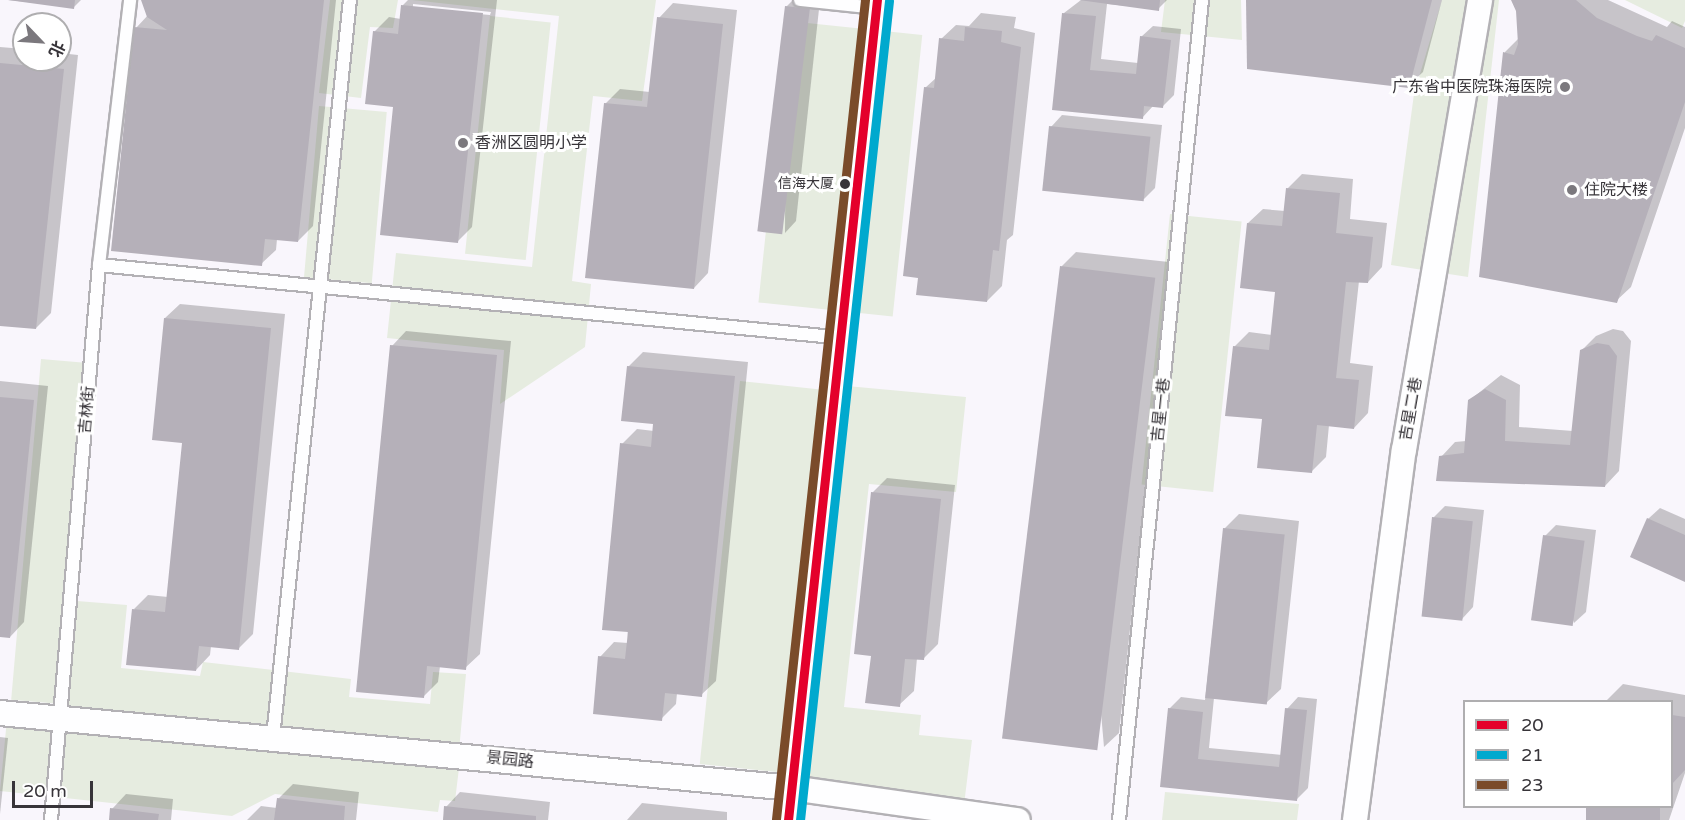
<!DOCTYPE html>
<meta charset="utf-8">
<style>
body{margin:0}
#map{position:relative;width:1685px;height:820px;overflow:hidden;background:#f9f6fc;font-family:"Varela Round","Noto Sans SC",sans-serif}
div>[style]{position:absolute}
.green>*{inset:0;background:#e6ece0;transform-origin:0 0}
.shadow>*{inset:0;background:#0003}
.building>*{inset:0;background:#b5b0b9;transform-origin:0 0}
.roads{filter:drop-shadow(2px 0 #b3b1b5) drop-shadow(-2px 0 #b3b1b5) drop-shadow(0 2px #b3b1b5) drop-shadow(0 -2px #b3b1b5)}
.lane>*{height:12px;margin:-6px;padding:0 6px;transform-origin:6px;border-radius:6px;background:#fefeff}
.street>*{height:24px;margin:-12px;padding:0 12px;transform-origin:12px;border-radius:12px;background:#fefeff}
.bus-1>*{height:9px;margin:-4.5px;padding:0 4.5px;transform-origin:4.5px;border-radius:4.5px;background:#e4002b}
.bus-2>*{height:9px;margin:-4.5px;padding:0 4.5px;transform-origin:4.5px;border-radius:4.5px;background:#00a9ce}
.bus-3>*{height:9px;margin:-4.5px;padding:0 4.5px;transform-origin:4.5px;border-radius:4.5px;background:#7a4b2a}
.dots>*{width:16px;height:16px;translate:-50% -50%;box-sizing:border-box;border:3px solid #fff;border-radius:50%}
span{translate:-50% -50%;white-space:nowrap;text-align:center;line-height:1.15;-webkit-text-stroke:6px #fff;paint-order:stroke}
.bus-label{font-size:14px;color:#373439}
.right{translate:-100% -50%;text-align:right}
.poi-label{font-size:16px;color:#373439}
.left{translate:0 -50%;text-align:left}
.street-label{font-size:16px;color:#373439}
.legend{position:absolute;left:1463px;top:700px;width:210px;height:108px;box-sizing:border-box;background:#fff;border:2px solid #afaeb0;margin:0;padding:8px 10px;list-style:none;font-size:18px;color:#373439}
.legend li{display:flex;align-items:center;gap:12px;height:30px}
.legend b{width:30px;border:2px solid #afaeb0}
.north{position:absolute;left:12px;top:12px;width:60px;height:60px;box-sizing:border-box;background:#fff;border:2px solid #afaeb0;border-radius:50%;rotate:115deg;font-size:16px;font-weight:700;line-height:24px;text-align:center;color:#373439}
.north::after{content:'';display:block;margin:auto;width:21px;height:27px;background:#7b787d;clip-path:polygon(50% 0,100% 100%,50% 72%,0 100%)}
.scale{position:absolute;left:12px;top:781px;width:81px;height:27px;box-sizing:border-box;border:3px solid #373439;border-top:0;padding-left:8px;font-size:18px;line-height:21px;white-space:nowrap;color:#373439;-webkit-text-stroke:4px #fff;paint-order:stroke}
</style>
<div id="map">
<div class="green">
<i style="clip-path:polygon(330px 0,398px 0,393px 28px,370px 27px,361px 98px,319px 93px)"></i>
<i style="clip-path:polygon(412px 0,656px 0,642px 101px,593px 96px,572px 281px,591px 284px,585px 347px,500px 404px,504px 350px,387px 338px,396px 253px,532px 267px,559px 16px)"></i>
<i style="clip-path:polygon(1165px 0,1241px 0,1242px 40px,1161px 32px)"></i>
<i style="clip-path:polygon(1442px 0,1499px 0,1468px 277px,1391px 265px,1414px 94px)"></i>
<i style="clip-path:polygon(1625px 0,1685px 0,1685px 21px,1682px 28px)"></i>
<i style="left:490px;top:16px;width:61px;height:239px;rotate:6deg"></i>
<i style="left:788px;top:21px;width:135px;height:283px;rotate:6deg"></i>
<i style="left:319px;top:106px;width:68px;height:172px;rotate:5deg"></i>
<i style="left:1170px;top:214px;width:72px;height:272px;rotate:6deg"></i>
<i style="left:41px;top:359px;width:44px;height:342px;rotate:5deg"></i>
<i style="left:740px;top:381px;width:90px;height:385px;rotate:6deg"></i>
<i style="clip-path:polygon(847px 386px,966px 397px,956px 492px,869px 484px,844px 707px,921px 715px,919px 735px,972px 740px,964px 805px,797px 783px)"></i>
<i style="clip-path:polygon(77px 601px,127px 605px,121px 668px,200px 676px,203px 662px,351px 679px,349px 697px,430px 704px,433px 672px,466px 674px,459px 751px,67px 714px)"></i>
<i style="clip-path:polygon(7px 719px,460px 760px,455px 801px,440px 800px,438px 812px,275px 794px,232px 816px,0 791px)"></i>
<i style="clip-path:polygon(1165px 792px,1299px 804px,1297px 820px,1162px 820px)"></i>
</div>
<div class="shadow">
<i style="clip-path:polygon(8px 0,81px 0,74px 7px)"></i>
<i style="clip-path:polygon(142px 0,336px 0,313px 226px,298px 241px,277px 239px,276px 250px,261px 264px,136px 28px,149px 14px)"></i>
<i style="clip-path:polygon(evenodd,408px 0,497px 0,472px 227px,457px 242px,374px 32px,389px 17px,401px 19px,403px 5px,408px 0,413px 4px,491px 12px,490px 15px,413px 8px,413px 4px)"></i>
<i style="clip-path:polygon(793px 0,820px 0,796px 221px,785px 233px,786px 7px)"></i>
<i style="clip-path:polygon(1081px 0,1167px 0,1158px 9px,1107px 4px,1101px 59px,1138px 63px,1141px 37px,1153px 26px,1181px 29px,1174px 95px,1163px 106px,1153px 106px,1142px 118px,1054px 109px,1064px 13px)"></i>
<i style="clip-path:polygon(1248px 0,1442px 0,1423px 72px,1408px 86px)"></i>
<i style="clip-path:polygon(1513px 0,1608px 0,1667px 27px,1672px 21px,1685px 27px,1685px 128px,1631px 287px,1616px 301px,1481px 276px,1505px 52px,1519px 38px,1518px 10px)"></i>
<i style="clip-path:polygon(673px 3px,737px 10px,708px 273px,694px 288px,605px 104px,620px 89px,650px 92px,659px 18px)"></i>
<i style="clip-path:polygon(981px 13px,1016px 17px,1014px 28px,1035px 33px,1013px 235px,1007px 240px,1002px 286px,987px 301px,919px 276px,925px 88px,937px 77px,941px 39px,956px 25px,969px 26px)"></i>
<i style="clip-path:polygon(0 47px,24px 49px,24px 60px,60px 60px,60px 53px,78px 55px,51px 313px,36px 328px,0 324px)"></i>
<i style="clip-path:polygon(1062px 115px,1162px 125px,1155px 188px,1144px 199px,1051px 127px)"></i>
<i style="clip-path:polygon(1302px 174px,1353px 179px,1350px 219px,1387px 223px,1382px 267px,1368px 282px,1359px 281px,1350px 363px,1373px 366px,1368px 413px,1354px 428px,1329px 425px,1326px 457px,1311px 472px,1264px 418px,1234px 347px,1249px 332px,1272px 335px,1277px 291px,1248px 223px,1263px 209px,1285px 211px,1288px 188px)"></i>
<i style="clip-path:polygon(1076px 252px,1169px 262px,1119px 733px,1104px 747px,1062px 266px)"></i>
<i style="clip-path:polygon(180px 304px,285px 314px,253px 634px,238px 649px,211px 646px,210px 655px,196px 670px,134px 609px,148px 595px,168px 597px,183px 441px,165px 318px)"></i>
<i style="clip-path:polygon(1613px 329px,1623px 331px,1631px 341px,1619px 471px,1605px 486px,1441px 457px,1455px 442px,1466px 441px,1470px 400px,1501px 375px,1520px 385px,1519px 427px,1573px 431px,1581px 351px,1596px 336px)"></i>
<i style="clip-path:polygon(406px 331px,511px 341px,480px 654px,465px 668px,440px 666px,438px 682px,423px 697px,392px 346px)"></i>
<i style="clip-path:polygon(643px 352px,748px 362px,716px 681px,701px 695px,677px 693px,676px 704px,661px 719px,600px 657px,614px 642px,628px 643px,622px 444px,637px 429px,654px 431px,655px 423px,628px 367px)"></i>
<i style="clip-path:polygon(0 381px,48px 386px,24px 622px,10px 637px,0 636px)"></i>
<i style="clip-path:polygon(887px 478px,955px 485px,938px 644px,923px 659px,917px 658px,914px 691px,899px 705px,873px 492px)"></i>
<i style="clip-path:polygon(1445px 506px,1484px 510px,1473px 607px,1462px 619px,1434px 517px)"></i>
<i style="clip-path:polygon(1660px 508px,1685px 519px,1685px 581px,1648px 519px)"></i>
<i style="clip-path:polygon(1239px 514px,1299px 521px,1281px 689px,1266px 703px,1214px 698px,1209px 748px,1282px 755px,1287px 709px,1298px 697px,1317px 699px,1308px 788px,1296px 800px,1161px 786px,1169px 709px,1181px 697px,1205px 700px,1224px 529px)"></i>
<i style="clip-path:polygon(1556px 525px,1596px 530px,1586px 612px,1574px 623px,1545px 536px)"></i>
<i style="clip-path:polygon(1623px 684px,1685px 695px,1685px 773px,1669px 820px,1586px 820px,1588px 806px,1672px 806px,1672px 702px,1605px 702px)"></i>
<i style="clip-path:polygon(0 737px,8px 738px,0 814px)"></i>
<i style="clip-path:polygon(293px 784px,359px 792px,356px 820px,247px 820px,261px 806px,277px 808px,278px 799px)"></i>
<i style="clip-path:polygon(460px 792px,550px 802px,548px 820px,444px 820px,446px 807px)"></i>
<i style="clip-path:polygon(126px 794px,173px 799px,171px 820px,110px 820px,112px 809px)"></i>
<i style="clip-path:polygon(642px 803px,727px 812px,727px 820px,627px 820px)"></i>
</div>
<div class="building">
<i style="clip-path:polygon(8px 0,75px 0,74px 9px)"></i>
<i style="clip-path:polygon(141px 0,324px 0,298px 242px,265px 239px,262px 266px,111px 251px,134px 27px,167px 30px,147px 17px)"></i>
<i style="clip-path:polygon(1079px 0,1160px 0,1159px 11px)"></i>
<i style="clip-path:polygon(1246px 0,1432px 0,1409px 88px,1247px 69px)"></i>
<i style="clip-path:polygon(1511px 0,1576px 0,1597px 18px,1637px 36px,1652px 41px,1656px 35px,1685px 48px,1685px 102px,1617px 303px,1479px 277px,1503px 52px,1514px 55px,1518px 44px,1516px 11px)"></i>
<i style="clip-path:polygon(401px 5px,483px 13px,458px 243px,380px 235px,393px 107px,365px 104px,373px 31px,398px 34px)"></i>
<i style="left:785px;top:6px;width:25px;height:227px;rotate:7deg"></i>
<i style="clip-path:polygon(1062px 13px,1096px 16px,1090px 70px,1136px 74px,1140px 36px,1171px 40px,1163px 108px,1144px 106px,1143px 119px,1052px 110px)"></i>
<i style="clip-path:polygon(657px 17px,723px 24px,694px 289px,585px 278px,604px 103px,647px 107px)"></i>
<i style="clip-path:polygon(965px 27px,1002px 31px,1001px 42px,1021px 47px,999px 251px,993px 250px,987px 302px,916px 295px,918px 278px,903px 276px,924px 87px,934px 88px,939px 38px,964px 41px)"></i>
<i style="clip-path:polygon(0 63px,64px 69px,36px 329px,0 326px)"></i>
<i style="left:1049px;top:126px;width:102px;height:65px;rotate:6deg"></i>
<i style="clip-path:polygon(1286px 188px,1340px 193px,1336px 233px,1373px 237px,1368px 283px,1346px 282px,1336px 378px,1359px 380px,1354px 429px,1317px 425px,1312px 473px,1257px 468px,1262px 419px,1225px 416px,1233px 346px,1269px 350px,1275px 292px,1240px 288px,1247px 223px,1282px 226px)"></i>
<i style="left:1060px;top:266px;width:96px;height:476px;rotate:7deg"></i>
<i style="clip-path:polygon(164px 318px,271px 328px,239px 650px,199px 646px,196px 671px,126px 665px,132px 609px,165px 612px,182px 443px,152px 440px)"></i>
<i style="clip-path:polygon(1597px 343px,1609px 345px,1617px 356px,1605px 487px,1436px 481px,1439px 456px,1464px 453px,1468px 400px,1485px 389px,1506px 400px,1505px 441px,1570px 445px,1580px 350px)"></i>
<i style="clip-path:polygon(390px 345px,497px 355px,466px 670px,427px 666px,424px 698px,356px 692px)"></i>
<i style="clip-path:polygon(627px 366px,735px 376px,702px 697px,665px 693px,662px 721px,593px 714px,598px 656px,625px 659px,628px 632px,602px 630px,620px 443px,651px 447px,653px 424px,621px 421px)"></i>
<i style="clip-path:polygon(0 397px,34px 400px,10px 638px,0 637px)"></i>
<i style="clip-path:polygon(871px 492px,941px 499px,924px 660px,905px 659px,900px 707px,865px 703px,871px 656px,854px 654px)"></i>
<i style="left:1432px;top:517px;width:41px;height:100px;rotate:6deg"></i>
<i style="clip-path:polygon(1647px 518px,1685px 535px,1685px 582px,1630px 557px)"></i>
<i style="left:1223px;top:528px;width:62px;height:171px;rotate:6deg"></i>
<i style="left:1543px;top:535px;width:42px;height:86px;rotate:8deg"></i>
<i style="clip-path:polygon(1168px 708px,1203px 712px,1198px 759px,1279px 767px,1285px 708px,1307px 710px,1297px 801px,1160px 787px)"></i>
<i style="clip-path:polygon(1672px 715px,1685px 717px,1685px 770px,1672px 784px)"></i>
<i style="clip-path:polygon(277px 798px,345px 806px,344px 820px,274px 820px)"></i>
<i style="clip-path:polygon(444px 806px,536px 816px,536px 820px,443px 820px)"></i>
<i style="left:1586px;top:806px;width:74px;height:14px"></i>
<i style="clip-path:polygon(110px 808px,159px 814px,158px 820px,109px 820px)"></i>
</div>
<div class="roads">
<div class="lane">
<i style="left:800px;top:0;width:76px;rotate:6deg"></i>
<i style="left:99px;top:265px;width:748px;rotate:5.6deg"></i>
<i style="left:273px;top:737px;width:741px;rotate:-84.04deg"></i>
<i style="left:51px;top:820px;width:557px;rotate:-85.06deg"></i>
<i style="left:99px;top:265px;width:267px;rotate:-83.3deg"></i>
<i style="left:1119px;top:820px;width:824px;rotate:-84.22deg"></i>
</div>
<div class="street">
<i style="left:0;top:713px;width:796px;rotate:5.41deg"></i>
<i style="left:792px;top:788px;width:228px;rotate:8.1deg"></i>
<i style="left:788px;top:820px;width:825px;rotate:-83.81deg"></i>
<i style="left:1355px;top:820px;width:373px;rotate:-82.5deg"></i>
<i style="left:1404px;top:450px;width:456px;rotate:-80.4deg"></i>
</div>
</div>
<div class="bus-1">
<i style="left:788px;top:820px;width:825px;rotate:-83.81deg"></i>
</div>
<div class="bus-2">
<i style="left:800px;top:820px;width:824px;rotate:-83.8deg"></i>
</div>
<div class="bus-3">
<i style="left:776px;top:819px;width:824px;rotate:-83.8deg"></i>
</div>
<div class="dots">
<i style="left:1565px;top:87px;background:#7b787d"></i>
<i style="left:463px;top:143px;background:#7b787d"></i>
<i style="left:845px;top:184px;background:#373439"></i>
<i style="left:1572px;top:190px;background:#7b787d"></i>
</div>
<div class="bus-label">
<span class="right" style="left:834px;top:184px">信海大厦</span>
</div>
<div class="poi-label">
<span class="right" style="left:1552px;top:87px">广东省中医院珠海医院</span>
<span class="left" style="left:475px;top:143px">香洲区圆明小学</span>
<span class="left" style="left:1584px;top:190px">住院大楼</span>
</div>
<div class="street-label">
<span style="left:1411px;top:409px;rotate:-80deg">吉星二巷</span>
<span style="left:87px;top:410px;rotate:-85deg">吉林街</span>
<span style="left:1161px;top:410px;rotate:-84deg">吉星一巷</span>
<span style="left:510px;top:760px;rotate:6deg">景园路</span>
</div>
<ul class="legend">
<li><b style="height:8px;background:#e4002b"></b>20</li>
<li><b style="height:8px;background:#00a9ce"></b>21</li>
<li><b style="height:8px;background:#7a4b2a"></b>23</li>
</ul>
<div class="north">北</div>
<div class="scale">20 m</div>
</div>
